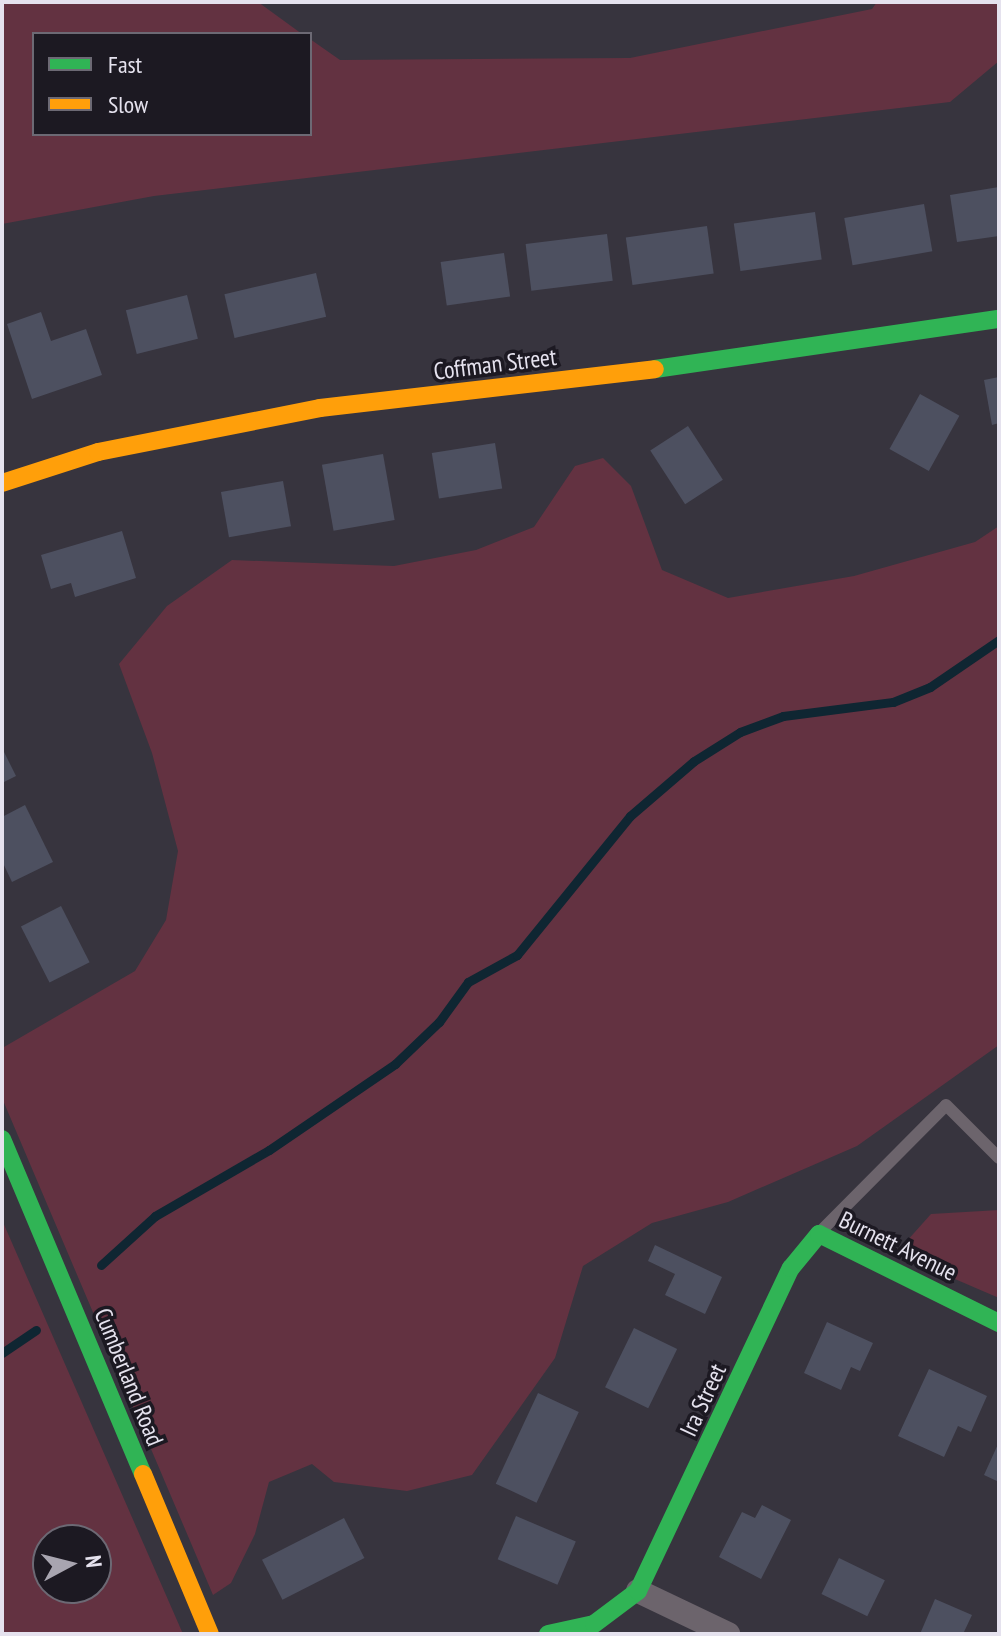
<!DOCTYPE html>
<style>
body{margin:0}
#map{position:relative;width:1001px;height:1636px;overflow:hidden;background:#37343e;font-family:"PT Sans Narrow",sans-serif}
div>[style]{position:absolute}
.green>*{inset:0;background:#633241}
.stream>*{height:9px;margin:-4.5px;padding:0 4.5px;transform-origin:4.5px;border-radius:4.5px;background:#0f2632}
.building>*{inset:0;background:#4d5060;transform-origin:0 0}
.lane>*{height:12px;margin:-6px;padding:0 6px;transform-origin:6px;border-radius:6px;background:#6c646c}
.street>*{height:24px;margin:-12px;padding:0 12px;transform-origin:12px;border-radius:12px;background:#6c646c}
.fast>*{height:18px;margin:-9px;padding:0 9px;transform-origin:9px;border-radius:9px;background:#30b455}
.slow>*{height:18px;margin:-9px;padding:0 9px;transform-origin:9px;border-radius:9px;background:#ff9f0a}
span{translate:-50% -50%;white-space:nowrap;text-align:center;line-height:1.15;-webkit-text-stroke:7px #1c1922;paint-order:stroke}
.street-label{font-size:24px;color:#e5e2ee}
.frame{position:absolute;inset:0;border:4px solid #e5e2ee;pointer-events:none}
.legend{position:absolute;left:32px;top:32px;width:280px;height:104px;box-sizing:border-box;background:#1c1922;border:2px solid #6c6974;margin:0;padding:10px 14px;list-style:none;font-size:24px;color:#e5e2ee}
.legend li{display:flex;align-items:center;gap:16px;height:40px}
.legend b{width:40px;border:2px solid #6c6974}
.north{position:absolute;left:32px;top:1524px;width:80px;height:80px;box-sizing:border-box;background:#1c1922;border:2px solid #6c6974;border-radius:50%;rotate:83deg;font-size:22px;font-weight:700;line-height:32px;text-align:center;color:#e5e2ee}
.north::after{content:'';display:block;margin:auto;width:28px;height:36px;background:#a8a5b0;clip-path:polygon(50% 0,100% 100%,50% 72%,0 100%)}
</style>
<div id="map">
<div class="green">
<i style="clip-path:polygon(2px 2px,258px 2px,302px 34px,34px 34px,34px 134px,310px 134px,310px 39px,340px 60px,630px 58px,872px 9px,877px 2px,999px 2px,999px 61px,950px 102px,154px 196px,2px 224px)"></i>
<i style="clip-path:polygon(603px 458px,631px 486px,662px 570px,728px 598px,854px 576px,975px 542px,999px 526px,999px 1045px,857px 1146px,728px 1202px,652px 1223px,583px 1266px,555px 1358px,472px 1475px,407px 1491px,334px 1482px,312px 1464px,269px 1482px,255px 1534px,231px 1583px,213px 1595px,2px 1098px,4px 1047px,135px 971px,166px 920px,178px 851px,152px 753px,119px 664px,167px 606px,232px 560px,394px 566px,476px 550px,534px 527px,575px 466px)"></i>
<i style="clip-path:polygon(999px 1210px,999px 1298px,927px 1267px,906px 1242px,931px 1214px)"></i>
<i style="clip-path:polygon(evenodd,2px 1220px,183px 1634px,2px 1634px,2px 1220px,48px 1540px,96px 1540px,96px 1588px,48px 1588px,48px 1540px)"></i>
</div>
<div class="stream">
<i style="left:101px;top:1265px;width:73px;rotate:-42.2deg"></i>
<i style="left:155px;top:1216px;width:132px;rotate:-30.1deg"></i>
<i style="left:269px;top:1150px;width:153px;rotate:-34.3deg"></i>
<i style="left:395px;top:1064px;width:61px;rotate:-43.7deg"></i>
<i style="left:439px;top:1022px;width:49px;rotate:-54.1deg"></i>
<i style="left:468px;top:982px;width:56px;rotate:-28.9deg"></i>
<i style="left:517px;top:955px;width:179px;rotate:-50.9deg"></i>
<i style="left:630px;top:816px;width:84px;rotate:-40.7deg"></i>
<i style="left:694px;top:761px;width:54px;rotate:-32.2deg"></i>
<i style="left:740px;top:732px;width:46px;rotate:-20.4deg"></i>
<i style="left:783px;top:716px;width:111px;rotate:-7.3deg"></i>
<i style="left:893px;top:702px;width:40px;rotate:-22deg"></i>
<i style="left:930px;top:687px;width:83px;rotate:-34.3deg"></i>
<i style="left:2px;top:1353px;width:41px;rotate:-34.1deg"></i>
</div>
<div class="building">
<i style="clip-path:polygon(999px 187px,999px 236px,957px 242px,950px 195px)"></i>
<i style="left:924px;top:204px;width:48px;height:81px;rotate:80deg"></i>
<i style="left:815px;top:212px;width:48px;height:82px;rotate:82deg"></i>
<i style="left:707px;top:226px;width:48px;height:82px;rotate:82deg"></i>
<i style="left:607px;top:234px;width:47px;height:82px;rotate:83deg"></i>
<i style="left:504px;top:253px;width:44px;height:64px;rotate:82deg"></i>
<i style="left:316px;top:273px;width:45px;height:94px;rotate:77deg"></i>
<i style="left:187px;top:295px;width:45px;height:63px;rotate:76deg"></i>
<i style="clip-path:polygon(41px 312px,51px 341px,86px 329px,102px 375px,32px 399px,7px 324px)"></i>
<i style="clip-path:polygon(999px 377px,999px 423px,992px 425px,984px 380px)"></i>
<i style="left:920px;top:394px;width:45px;height:63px;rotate:29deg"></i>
<i style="left:688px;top:426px;width:64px;height:45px;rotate:57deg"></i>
<i style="left:495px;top:443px;width:46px;height:64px;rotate:81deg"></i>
<i style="left:383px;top:454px;width:67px;height:62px;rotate:80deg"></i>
<i style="left:283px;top:481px;width:46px;height:63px;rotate:80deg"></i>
<i style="clip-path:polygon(122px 531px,136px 578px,75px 597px,71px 583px,51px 589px,41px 555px)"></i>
<i style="clip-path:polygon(2px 748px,16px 776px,2px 783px)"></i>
<i style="clip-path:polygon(25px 805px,53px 862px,12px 882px,2px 861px,2px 817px)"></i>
<i style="left:61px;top:906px;width:63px;height:45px;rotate:63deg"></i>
<i style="clip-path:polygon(655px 1245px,722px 1277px,705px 1314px,665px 1295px,675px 1274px,648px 1261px)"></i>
<i style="clip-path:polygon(827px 1322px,873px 1343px,860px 1371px,851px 1367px,841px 1390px,804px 1373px)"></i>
<i style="left:634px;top:1328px;width:48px;height:66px;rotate:26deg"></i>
<i style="clip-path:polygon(929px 1369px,987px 1396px,971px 1432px,958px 1426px,944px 1457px,898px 1436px)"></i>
<i style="left:538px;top:1393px;width:45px;height:100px;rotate:25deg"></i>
<i style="clip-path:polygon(999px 1442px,999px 1482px,984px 1475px)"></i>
<i style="clip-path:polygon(762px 1505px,791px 1520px,761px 1579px,719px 1557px,742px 1512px,755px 1518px)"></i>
<i style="left:516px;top:1516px;width:65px;height:47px;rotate:23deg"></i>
<i style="left:344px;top:1518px;width:45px;height:92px;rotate:63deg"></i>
<i style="left:839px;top:1558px;width:51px;height:40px;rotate:26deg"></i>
<i style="clip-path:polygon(935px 1599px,972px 1615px,963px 1634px,920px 1634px)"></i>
</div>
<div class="lane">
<i style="left:821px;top:1231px;width:177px;rotate:-45.2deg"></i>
<i style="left:946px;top:1105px;width:75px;rotate:45deg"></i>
</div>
<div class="street">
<i style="left:638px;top:1591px;width:100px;rotate:25.5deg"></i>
</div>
<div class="fast">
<i style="left:655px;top:369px;width:348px;rotate:-8.3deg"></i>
<i style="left:2px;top:1139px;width:363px;rotate:67.2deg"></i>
<i style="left:548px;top:1634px;width:47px;rotate:-12.3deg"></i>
<i style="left:594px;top:1624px;width:55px;rotate:-36.9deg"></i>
<i style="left:638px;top:1591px;width:357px;rotate:-64.7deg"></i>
<i style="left:791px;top:1268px;width:44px;rotate:-50.5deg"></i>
<i style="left:819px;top:1234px;width:201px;rotate:26.3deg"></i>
</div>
<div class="slow">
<i style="left:2px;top:483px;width:101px;rotate:-17.9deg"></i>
<i style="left:98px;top:452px;width:226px;rotate:-11.2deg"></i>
<i style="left:320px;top:408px;width:337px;rotate:-6.6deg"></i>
<i style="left:143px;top:1474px;width:173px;rotate:67.3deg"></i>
</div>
<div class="street-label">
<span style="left:495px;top:364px;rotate:-7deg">Coffman Street</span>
<span style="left:898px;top:1246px;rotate:26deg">Burnett Avenue</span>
<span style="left:129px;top:1377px;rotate:68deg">Cumberland Road</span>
<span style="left:703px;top:1400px;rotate:-65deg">Ira Street</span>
</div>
<div class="frame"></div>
<ul class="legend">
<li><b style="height:10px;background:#30b455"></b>Fast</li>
<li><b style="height:10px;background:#ff9f0a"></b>Slow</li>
</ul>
<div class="north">N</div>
</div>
